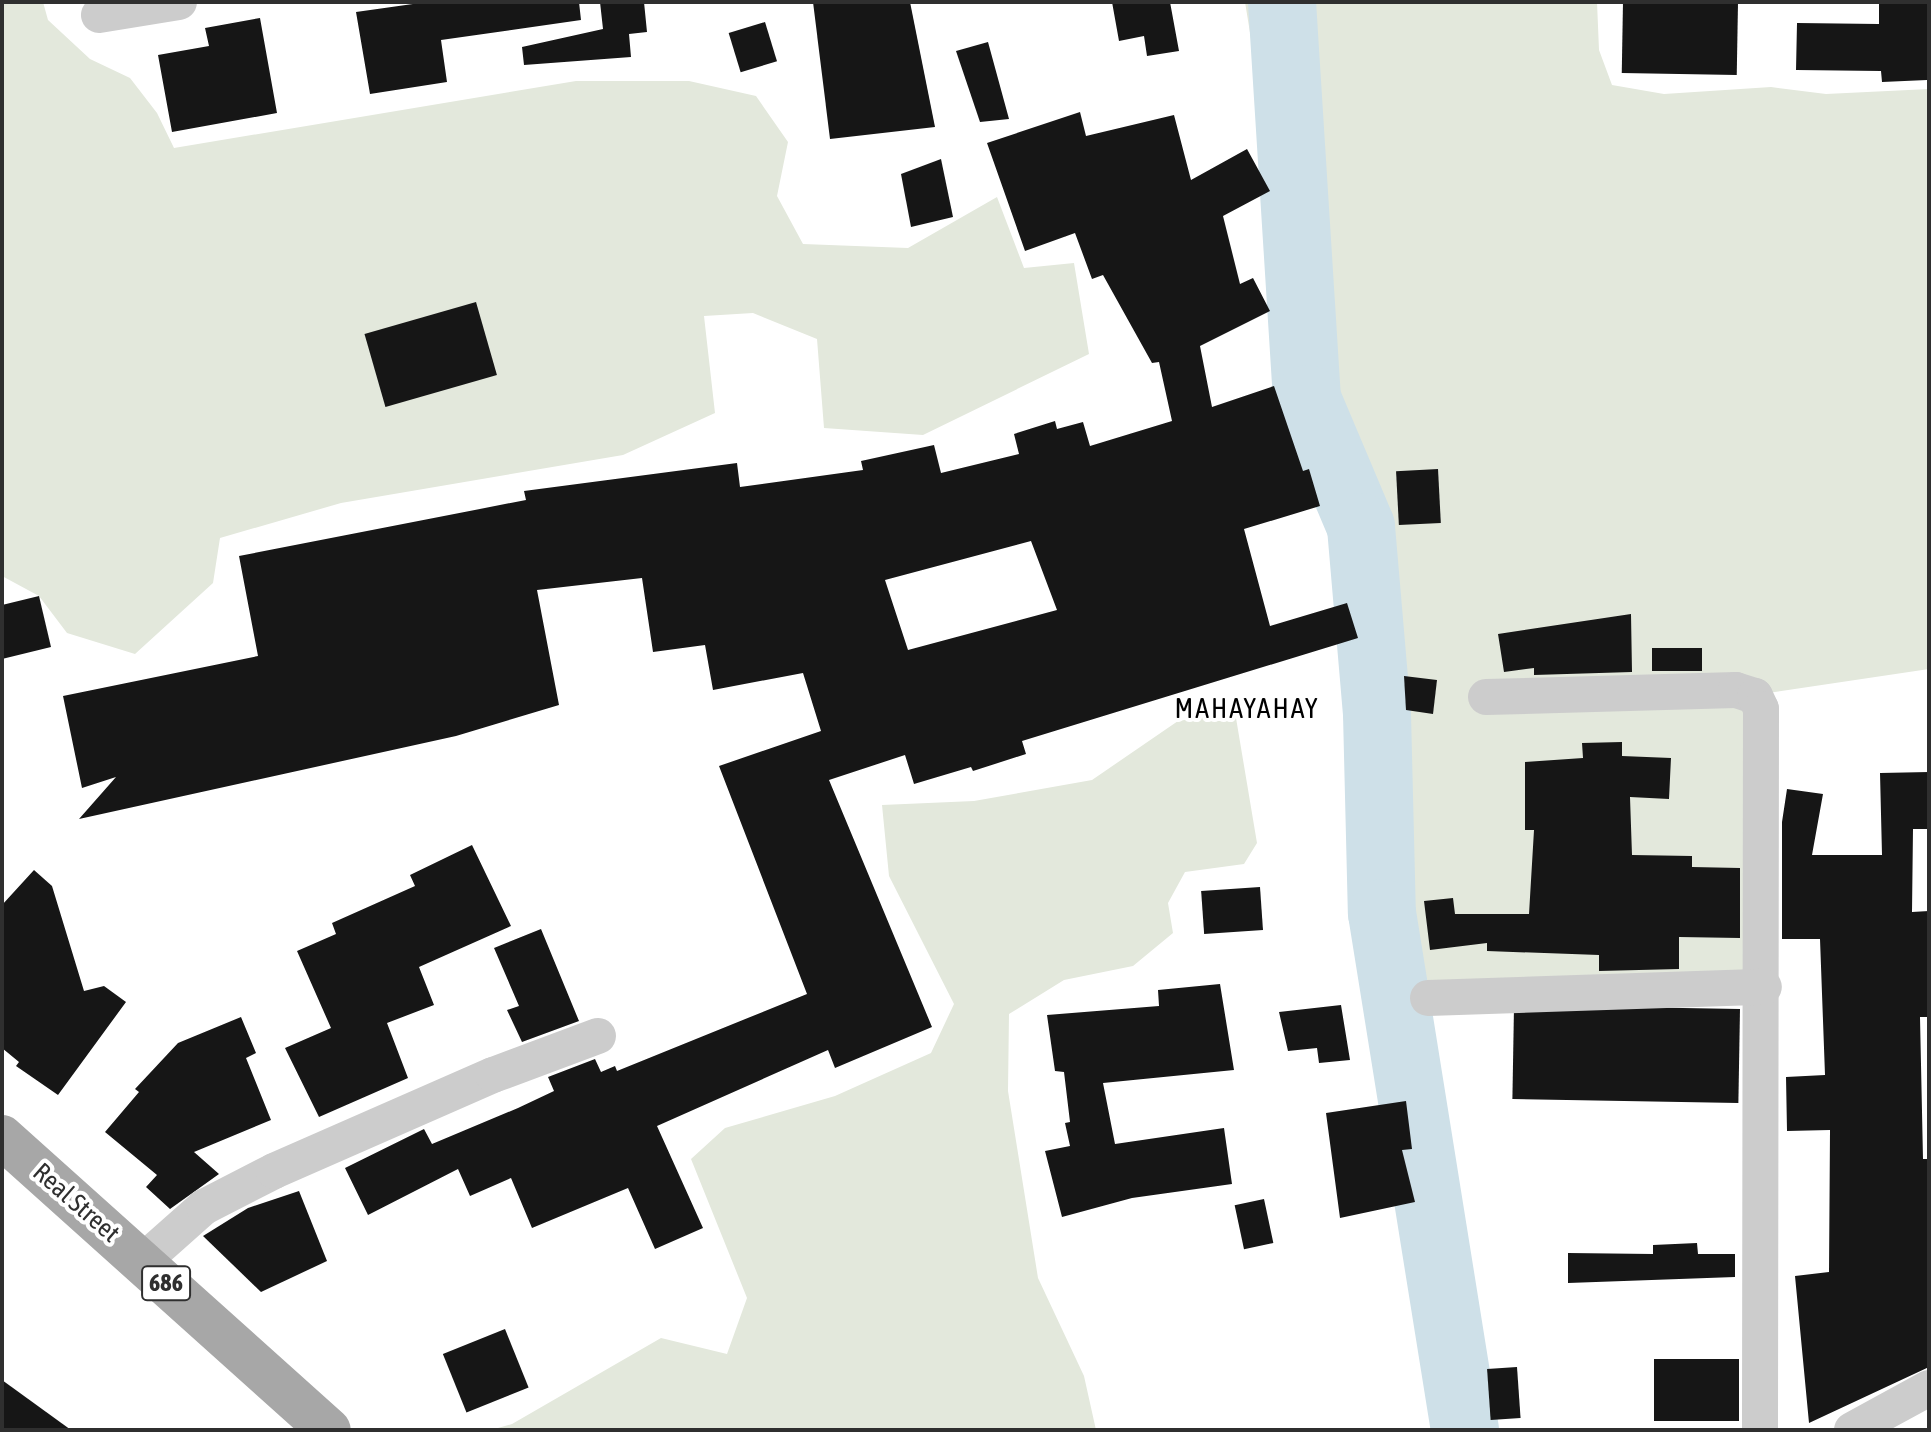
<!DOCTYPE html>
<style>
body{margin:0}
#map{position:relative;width:1931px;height:1432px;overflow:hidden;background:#fff;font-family:"Asap Condensed",sans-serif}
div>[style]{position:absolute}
.green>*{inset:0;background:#e3e8dc}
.river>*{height:68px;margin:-34px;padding:0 34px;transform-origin:34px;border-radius:34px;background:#cee0e8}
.building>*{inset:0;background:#161616;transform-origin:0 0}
.minor>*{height:36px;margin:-18px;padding:0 18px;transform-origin:18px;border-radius:18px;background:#ccc}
.major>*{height:44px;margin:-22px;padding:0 22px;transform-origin:22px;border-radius:22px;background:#a7a7a7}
span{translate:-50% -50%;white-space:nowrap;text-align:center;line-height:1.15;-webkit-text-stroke:8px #fff;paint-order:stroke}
.shield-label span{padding:2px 6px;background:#fff;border:2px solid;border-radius:6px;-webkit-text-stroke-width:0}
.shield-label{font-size:24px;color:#2f2f2f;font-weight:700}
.street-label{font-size:26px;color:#2f2f2f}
.neighbourhood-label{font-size:28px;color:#000;letter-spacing:2px}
.frame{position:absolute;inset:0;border:4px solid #2f2f2f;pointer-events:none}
</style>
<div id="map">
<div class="green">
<i style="clip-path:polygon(2px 2px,43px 2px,48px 20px,90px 59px,130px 78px,157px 113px,174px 148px,576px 81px,689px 81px,756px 96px,788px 142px,777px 196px,803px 244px,908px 248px,997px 197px,1024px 268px,1074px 263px,1089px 354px,923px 435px,824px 428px,817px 339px,753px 313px,704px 316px,715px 413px,623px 455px,341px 503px,220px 538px,213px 583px,135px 654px,67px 633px,39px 596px,2px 576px)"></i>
<i style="clip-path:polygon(1245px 2px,1597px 2px,1599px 50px,1612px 85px,1664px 94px,1771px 87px,1826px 94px,1929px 89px,1929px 669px,1768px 693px,1758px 986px,1401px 987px,1382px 913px,1377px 714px,1364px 580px,1347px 519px,1295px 408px,1268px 143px)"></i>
<i style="clip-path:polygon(1235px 712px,1257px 843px,1244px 864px,1185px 872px,1168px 903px,1173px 933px,1133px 966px,1064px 980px,1009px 1014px,1008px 1091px,1038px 1278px,1084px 1376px,1096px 1430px,491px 1430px,512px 1424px,661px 1338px,727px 1354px,747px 1298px,691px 1159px,725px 1128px,835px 1096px,931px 1053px,954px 1004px,889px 876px,882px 805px,974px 801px,1092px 780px,1178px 721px)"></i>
</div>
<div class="river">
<i style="left:1282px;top:2px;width:398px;rotate:86.4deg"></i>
<i style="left:1307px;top:399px;width:139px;rotate:67.1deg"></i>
<i style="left:1361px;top:527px;width:188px;rotate:85.1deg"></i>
<i style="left:1377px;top:714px;width:199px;rotate:88.6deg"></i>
<i style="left:1382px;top:913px;width:524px;rotate:80.88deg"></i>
</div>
<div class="building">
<i style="clip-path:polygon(427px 2px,579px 2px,581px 20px,441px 40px,447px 82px,370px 94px,356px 12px)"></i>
<i style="clip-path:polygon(600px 2px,644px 2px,647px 32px,629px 34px,631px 57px,524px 65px,522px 47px,603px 29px)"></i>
<i style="clip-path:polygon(813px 2px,910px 2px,935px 127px,830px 139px)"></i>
<i style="clip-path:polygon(1112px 2px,1170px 2px,1179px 51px,1147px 56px,1144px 36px,1119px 41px)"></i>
<i style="left:1623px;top:2px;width:115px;height:71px;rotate:1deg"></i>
<i style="clip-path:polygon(1879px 2px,1928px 2px,1927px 80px,1882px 82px,1881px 71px,1796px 70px,1797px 23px,1879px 24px)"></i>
<i style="clip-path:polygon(260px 18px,277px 113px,172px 132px,158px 55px,209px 46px,205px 28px)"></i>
<i style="left:765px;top:22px;width:41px;height:38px;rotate:73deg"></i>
<i style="clip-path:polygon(988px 42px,1009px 119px,980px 122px,956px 51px)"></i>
<i style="clip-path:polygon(evenodd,1080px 112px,1086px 136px,1174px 115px,1191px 180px,1247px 149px,1270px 191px,1223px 216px,1240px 284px,1253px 278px,1270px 311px,1200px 346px,1212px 407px,1274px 386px,1303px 471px,1309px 469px,1320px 506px,1244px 529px,1270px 626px,1347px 603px,1358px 638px,1022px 741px,1026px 754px,973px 771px,971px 767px,914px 784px,905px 755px,829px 780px,932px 1027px,835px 1068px,828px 1050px,657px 1126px,703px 1228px,655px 1249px,628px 1188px,532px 1228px,511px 1178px,470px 1196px,458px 1169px,368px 1215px,345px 1168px,424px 1129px,432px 1144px,518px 1108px,554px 1091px,548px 1077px,595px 1059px,601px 1072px,615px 1066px,617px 1071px,807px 994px,719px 766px,821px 731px,803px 673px,713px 690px,705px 645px,653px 652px,642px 578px,537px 590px,559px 705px,456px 736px,79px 819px,116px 777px,82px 788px,63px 696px,258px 656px,239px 556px,526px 500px,524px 491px,737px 463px,740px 487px,863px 470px,861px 461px,934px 445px,941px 473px,1019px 454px,1014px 434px,1055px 421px,1057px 429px,1083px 422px,1090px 446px,1172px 421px,1159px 362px,1152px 363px,1103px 275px,1092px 279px,1075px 233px,1025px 251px,987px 143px,1080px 112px,1031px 541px,1057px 610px,908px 650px,885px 580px,1031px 541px)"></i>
<i style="clip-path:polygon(941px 159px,953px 217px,911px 227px,901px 174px)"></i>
<i style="left:476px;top:302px;width:76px;height:116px;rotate:74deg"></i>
<i style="left:1438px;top:469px;width:54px;height:42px;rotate:87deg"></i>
<i style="clip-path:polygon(39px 596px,51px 647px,2px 659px,2px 605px)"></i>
<i style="clip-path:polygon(1631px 614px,1632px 672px,1534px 675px,1534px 668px,1504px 672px,1498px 634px)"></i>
<i style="left:1652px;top:648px;width:50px;height:23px"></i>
<i style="clip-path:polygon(1404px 676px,1437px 680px,1433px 714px,1406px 710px)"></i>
<i style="clip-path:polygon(1622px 742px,1622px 756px,1671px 758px,1669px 799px,1630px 797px,1632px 855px,1692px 856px,1692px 867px,1740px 868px,1740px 938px,1679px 937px,1679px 969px,1599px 971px,1599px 955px,1487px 951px,1487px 943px,1430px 950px,1424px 901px,1453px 898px,1455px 914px,1529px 914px,1534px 830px,1525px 830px,1525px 762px,1583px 758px,1582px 743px)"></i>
<i style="clip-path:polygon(1929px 772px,1929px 829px,1913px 829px,1912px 912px,1929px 911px,1929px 1017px,1920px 1017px,1923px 1159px,1929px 1159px,1929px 1367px,1809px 1423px,1795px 1276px,1829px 1272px,1830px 1130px,1787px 1131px,1786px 1077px,1825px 1075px,1820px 939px,1782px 939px,1782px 822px,1787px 789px,1823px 794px,1812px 855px,1882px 855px,1880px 773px)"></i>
<i style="clip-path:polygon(472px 845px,511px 926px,419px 967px,434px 1005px,387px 1023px,408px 1078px,319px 1117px,285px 1048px,331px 1028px,297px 951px,336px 934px,332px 923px,415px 886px,410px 875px)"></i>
<i style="clip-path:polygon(34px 870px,52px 886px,84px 991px,104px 986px,126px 1002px,58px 1095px,16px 1066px,19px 1062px,2px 1048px,2px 905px)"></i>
<i style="left:1260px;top:887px;width:43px;height:59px;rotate:86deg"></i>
<i style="clip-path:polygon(541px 929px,579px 1021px,522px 1042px,507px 1010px,519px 1006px,494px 948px)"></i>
<i style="clip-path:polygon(1220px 984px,1234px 1070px,1103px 1083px,1115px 1144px,1224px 1128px,1232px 1184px,1132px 1198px,1062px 1217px,1045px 1151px,1070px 1146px,1065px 1123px,1070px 1122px,1064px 1072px,1055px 1071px,1047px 1015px,1159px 1006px,1158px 990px)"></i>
<i style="clip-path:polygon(1341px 1005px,1350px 1060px,1319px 1063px,1317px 1048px,1288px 1051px,1279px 1012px)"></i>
<i style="left:1740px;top:1009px;width:94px;height:226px;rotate:91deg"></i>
<i style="clip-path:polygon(241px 1017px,256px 1053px,246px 1058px,271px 1120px,194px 1152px,219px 1174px,170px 1209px,146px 1187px,157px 1175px,105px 1132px,139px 1092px,135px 1089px,178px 1043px)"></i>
<i style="clip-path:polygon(1406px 1101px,1412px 1149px,1402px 1150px,1415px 1202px,1340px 1218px,1326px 1113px)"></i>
<i style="clip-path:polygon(299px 1191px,327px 1261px,261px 1292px,203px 1236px,248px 1208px)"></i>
<i style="left:1264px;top:1199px;width:45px;height:30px;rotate:78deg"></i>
<i style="clip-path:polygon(1697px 1243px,1698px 1254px,1735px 1254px,1735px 1277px,1568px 1283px,1568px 1253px,1653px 1254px,1653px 1245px)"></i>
<i style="left:505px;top:1329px;width:63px;height:67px;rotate:68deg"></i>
<i style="left:1739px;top:1359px;width:62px;height:85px;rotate:90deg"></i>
<i style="left:1517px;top:1367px;width:51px;height:30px;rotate:86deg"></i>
<i style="clip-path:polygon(2px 1380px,71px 1430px,2px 1430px)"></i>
</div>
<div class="minor">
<i style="left:99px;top:15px;width:81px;rotate:-9.2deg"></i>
<i style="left:1486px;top:697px;width:250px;rotate:-1.6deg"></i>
<i style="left:1736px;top:690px;width:20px;rotate:18deg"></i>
<i style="left:1755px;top:696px;width:14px;rotate:65deg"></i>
<i style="left:1761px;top:709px;width:721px;rotate:90.08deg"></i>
<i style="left:1428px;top:998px;width:336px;rotate:-1.9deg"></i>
<i style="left:142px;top:1262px;width:83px;rotate:-41.6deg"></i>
<i style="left:204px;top:1207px;width:79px;rotate:-27.2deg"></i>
<i style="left:274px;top:1171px;width:239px;rotate:-23.7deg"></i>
<i style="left:493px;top:1075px;width:112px;rotate:-20.4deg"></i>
<i style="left:1852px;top:1430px;width:88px;rotate:-28.6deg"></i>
</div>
<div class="major">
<i style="left:2px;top:1137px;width:439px;rotate:41.9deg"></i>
</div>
<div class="shield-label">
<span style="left:166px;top:1283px">686</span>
</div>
<div class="street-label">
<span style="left:76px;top:1203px;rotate:41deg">Real Street</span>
</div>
<div class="neighbourhood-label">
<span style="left:1247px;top:708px">MAHAYAHAY</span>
</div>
<div class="frame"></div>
</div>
